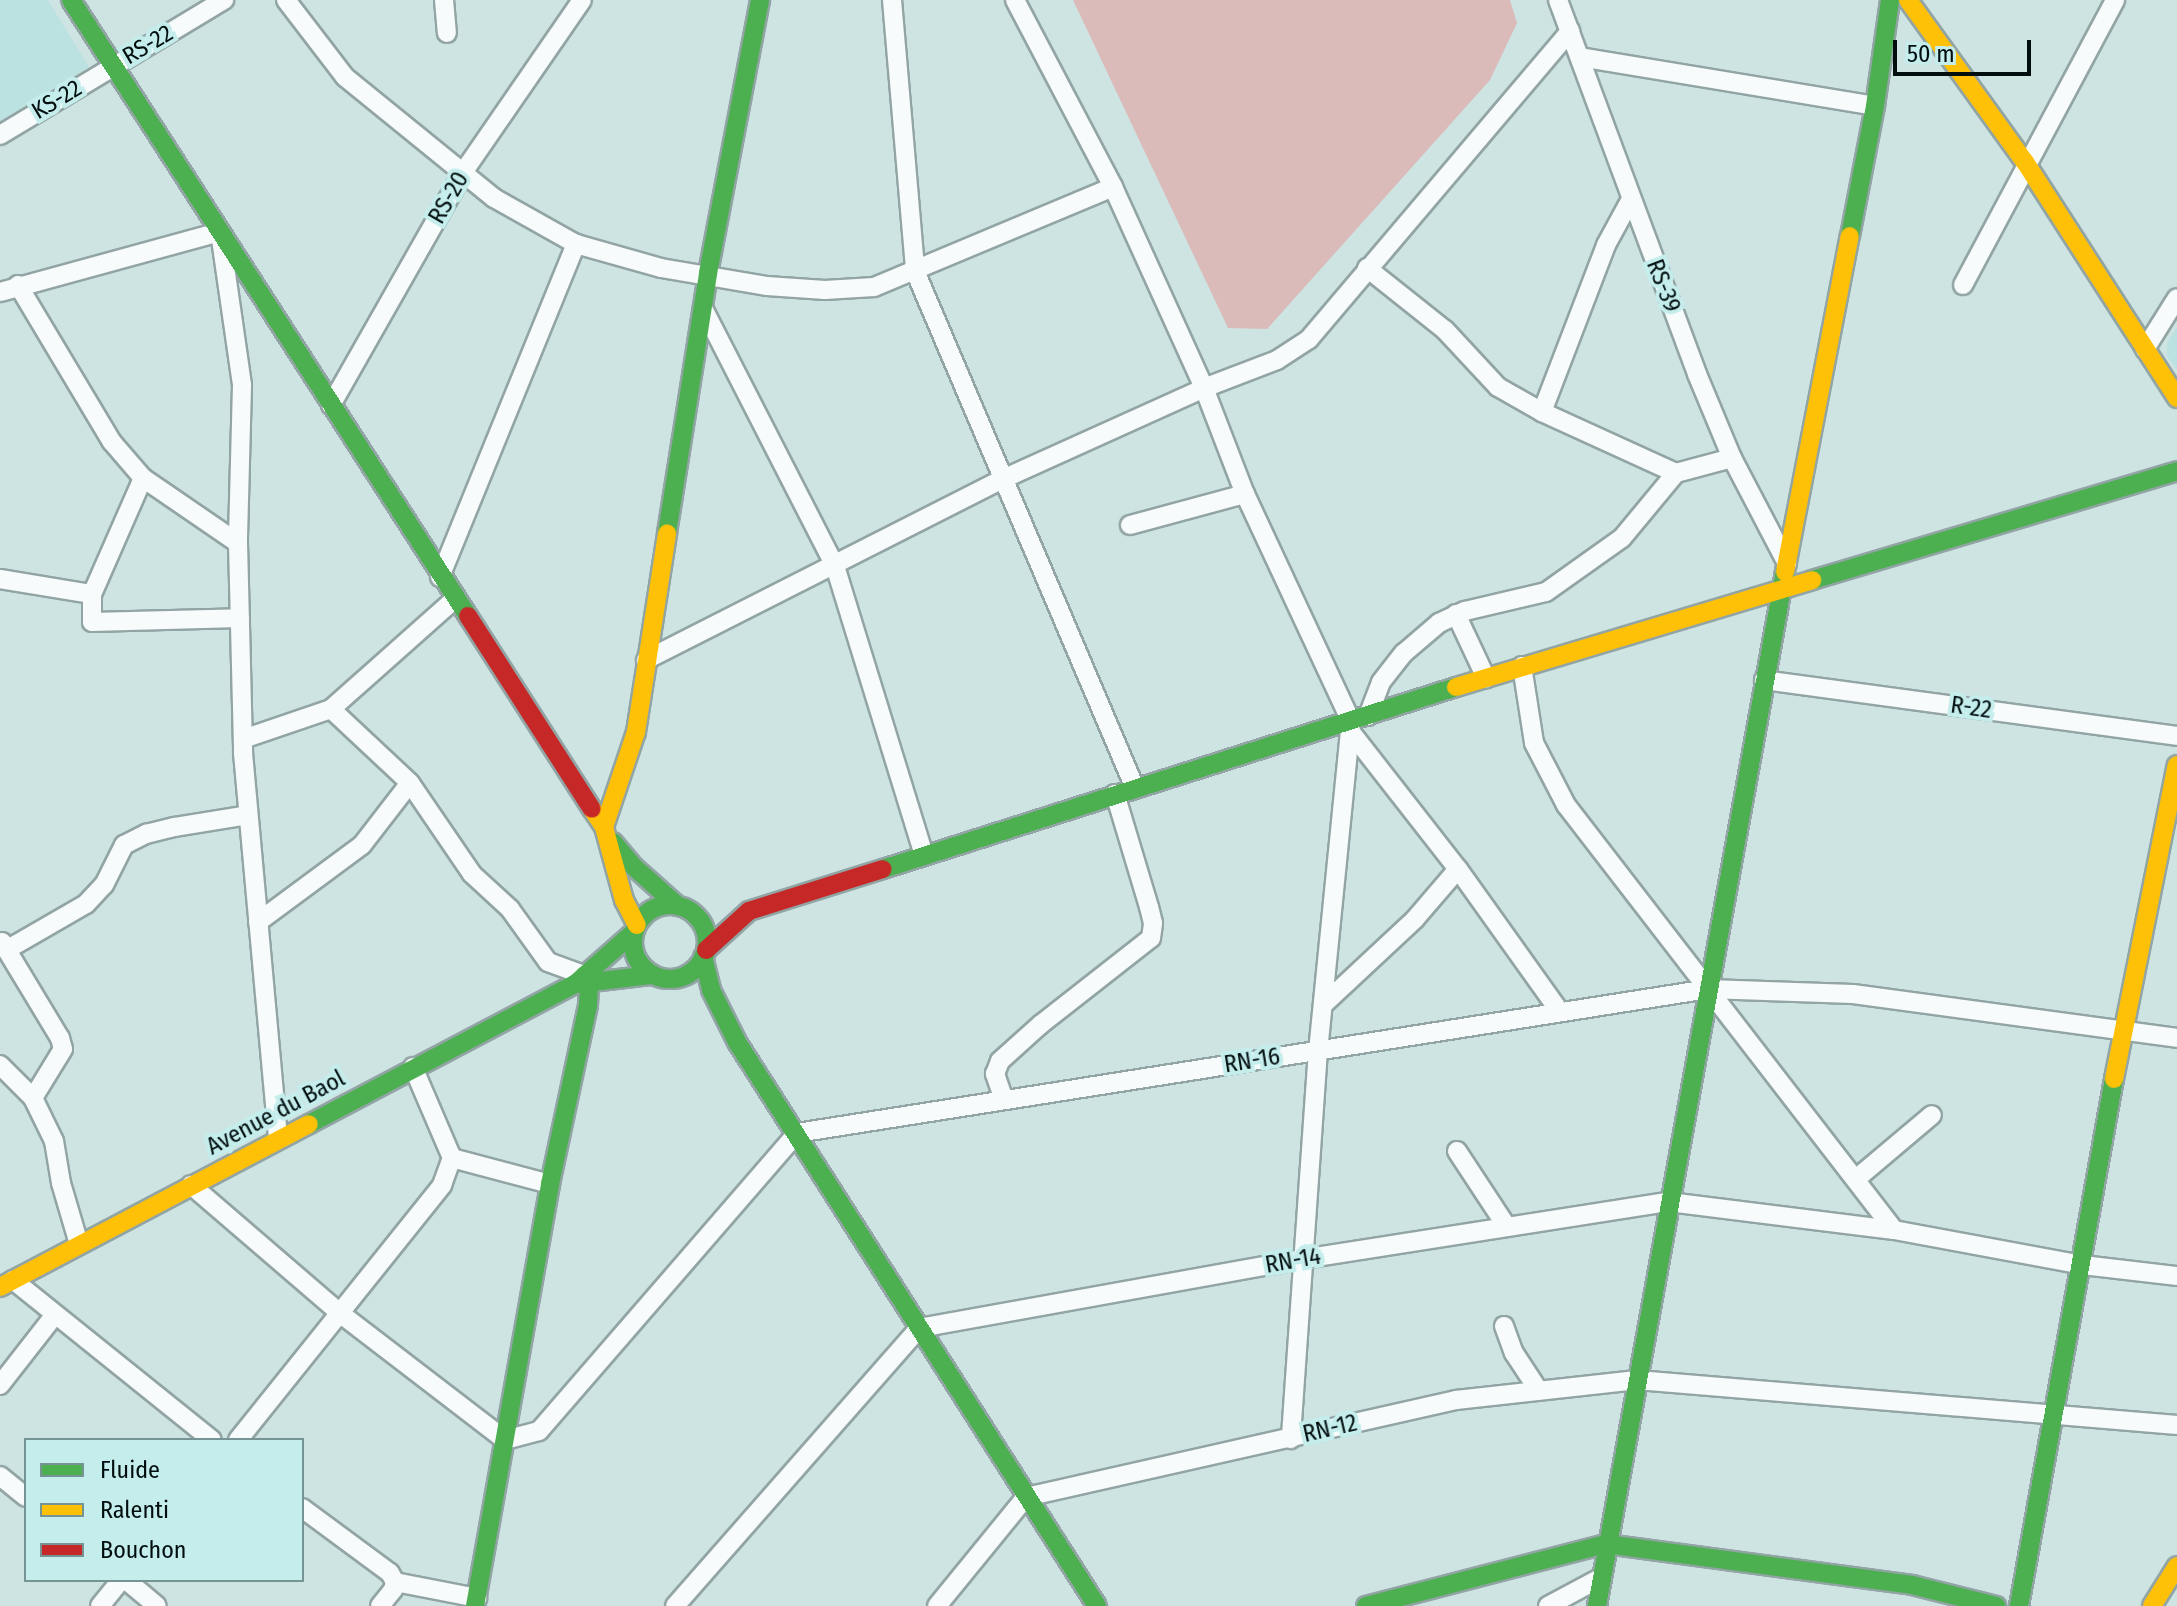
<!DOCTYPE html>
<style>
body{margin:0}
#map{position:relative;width:2177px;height:1606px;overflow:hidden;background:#cde4e3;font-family:"Fira Sans Condensed",sans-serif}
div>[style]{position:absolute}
.built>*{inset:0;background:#bbe1e1}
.green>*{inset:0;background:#dbbbb9}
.roads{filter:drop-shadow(2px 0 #92a4a4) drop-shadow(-2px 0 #92a4a4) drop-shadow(0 2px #92a4a4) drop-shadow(0 -2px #92a4a4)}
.street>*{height:18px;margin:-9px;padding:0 9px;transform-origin:9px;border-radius:9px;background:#f8fbfb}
.fast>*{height:18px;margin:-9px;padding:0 9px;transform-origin:9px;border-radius:9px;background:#4caf50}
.fast>.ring{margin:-9px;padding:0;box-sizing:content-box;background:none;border:18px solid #4caf50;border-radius:50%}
.slow>*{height:18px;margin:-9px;padding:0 9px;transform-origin:9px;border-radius:9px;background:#ffc107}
.jam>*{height:18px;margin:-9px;padding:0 9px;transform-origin:9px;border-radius:9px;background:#c62828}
span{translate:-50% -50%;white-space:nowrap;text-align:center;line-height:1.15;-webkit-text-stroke:8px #c4edec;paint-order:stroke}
.street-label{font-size:24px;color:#020e0e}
.legend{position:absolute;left:24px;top:1438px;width:280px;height:144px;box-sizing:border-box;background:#c4edec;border:2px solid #769493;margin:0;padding:10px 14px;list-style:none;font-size:24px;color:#020e0e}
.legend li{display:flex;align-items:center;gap:16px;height:40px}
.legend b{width:40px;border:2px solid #769493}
.scale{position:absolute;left:1893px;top:40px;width:138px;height:36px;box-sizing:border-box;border:4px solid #020e0e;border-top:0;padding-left:10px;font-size:24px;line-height:28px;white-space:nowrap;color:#020e0e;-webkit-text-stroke:6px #c4edec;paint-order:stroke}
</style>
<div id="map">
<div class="built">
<i style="clip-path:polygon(0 0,48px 0,89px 67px,0 122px)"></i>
<i style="clip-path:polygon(2177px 327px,2177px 370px,2167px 356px,2167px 343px)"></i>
</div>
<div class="green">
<i style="clip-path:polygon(1073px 0,1510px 0,1517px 23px,1490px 80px,1267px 329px,1228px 328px)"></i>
</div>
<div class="roads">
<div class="street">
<i style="left:286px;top:0;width:97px;rotate:52.5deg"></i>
<i style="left:345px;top:77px;width:192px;rotate:39.1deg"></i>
<i style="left:494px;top:198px;width:94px;rotate:29.3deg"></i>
<i style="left:576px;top:244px;width:88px;rotate:15.8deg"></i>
<i style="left:661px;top:268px;width:108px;rotate:9.6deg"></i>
<i style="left:767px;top:286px;width:58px;rotate:3.9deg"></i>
<i style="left:825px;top:290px;width:49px;rotate:-3.5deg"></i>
<i style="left:874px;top:287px;width:259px;rotate:-22.7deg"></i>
<i style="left:444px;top:0;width:33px;rotate:85deg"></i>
<i style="left:892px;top:0;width:272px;rotate:85.1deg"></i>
<i style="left:915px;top:271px;width:562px;rotate:66.95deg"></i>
<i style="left:1015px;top:0;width:211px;rotate:62.3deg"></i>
<i style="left:1113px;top:187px;width:221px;rotate:65.6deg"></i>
<i style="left:1204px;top:388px;width:114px;rotate:68.9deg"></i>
<i style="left:1245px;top:494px;width:251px;rotate:65deg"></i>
<i style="left:1351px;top:721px;width:331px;rotate:95.7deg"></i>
<i style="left:1318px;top:1050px;width:390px;rotate:94deg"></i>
<i style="left:1558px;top:0;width:399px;rotate:69.6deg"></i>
<i style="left:1697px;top:374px;width:91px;rotate:67.4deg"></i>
<i style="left:1732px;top:458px;width:119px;rotate:62.4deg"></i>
<i style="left:1580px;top:57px;width:299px;rotate:9.4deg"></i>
<i style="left:0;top:135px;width:262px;rotate:-31.1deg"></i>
<i style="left:1367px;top:268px;width:100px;rotate:38.5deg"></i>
<i style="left:1445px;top:330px;width:78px;rotate:47.1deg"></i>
<i style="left:1498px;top:387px;width:51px;rotate:29.6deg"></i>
<i style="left:1542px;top:412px;width:147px;rotate:24.5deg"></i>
<i style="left:1676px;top:473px;width:58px;rotate:-15deg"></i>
<i style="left:18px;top:285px;width:183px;rotate:59.1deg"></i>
<i style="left:112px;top:442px;width:48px;rotate:49.3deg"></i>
<i style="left:143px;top:478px;width:115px;rotate:34.4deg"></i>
<i style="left:1963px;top:285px;width:323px;rotate:-61.9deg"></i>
<i style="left:0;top:292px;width:228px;rotate:-15.3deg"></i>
<i style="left:220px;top:232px;width:155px;rotate:81.8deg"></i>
<i style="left:242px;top:385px;width:158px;rotate:91.5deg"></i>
<i style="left:238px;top:543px;width:210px;rotate:88.6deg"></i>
<i style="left:243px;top:753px;width:388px;rotate:84.8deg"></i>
<i style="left:704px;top:310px;width:288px;rotate:62.9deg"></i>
<i style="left:835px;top:566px;width:303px;rotate:72.9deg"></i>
<i style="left:2145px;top:349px;width:60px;rotate:-57.9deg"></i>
<i style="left:331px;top:405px;width:266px;rotate:-60.4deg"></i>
<i style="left:462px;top:174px;width:211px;rotate:-55.4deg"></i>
<i style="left:1542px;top:412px;width:179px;rotate:-69deg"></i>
<i style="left:1606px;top:245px;width:50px;rotate:-61.4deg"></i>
<i style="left:143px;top:478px;width:127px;rotate:113.7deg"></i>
<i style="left:92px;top:594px;width:28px;rotate:90deg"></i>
<i style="left:92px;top:622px;width:148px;rotate:-1.5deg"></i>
<i style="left:1130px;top:525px;width:119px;rotate:-15.1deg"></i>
<i style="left:440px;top:577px;width:360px;rotate:-67.8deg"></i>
<i style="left:0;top:579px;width:93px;rotate:9.3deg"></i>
<i style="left:1456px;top:614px;width:71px;rotate:64.9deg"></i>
<i style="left:646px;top:660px;width:402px;rotate:-26.9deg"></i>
<i style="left:1005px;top:478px;width:218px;rotate:-24.3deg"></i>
<i style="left:1204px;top:388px;width:78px;rotate:-21deg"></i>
<i style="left:1277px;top:360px;width:38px;rotate:-33deg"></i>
<i style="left:1309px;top:339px;width:404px;rotate:-49.7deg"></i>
<i style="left:1522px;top:666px;width:78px;rotate:81.1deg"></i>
<i style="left:1534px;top:743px;width:70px;rotate:62.7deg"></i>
<i style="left:1566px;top:805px;width:537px;rotate:52.34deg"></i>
<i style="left:1764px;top:680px;width:417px;rotate:7.7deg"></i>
<i style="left:331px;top:709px;width:166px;rotate:-41.6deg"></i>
<i style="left:1368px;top:716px;width:36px;rotate:-69deg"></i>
<i style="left:1381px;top:682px;width:37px;rotate:-52deg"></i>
<i style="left:1404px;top:653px;width:46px;rotate:-40.6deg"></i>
<i style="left:1439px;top:623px;width:29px;rotate:-25deg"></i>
<i style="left:1465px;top:611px;width:83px;rotate:-13.2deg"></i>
<i style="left:1546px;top:592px;width:93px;rotate:-35.4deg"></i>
<i style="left:1622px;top:538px;width:85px;rotate:-50.3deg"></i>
<i style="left:1350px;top:731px;width:175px;rotate:52deg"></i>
<i style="left:1458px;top:869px;width:176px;rotate:54.5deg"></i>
<i style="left:243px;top:739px;width:93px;rotate:-18.8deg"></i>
<i style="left:331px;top:709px;width:108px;rotate:43.1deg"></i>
<i style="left:410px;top:783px;width:110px;rotate:55.7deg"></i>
<i style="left:472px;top:874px;width:52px;rotate:42.6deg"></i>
<i style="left:510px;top:909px;width:65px;rotate:54.4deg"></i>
<i style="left:548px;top:962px;width:38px;rotate:20deg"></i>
<i style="left:258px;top:922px;width:129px;rotate:-36.5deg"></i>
<i style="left:362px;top:845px;width:78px;rotate:-52.3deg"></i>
<i style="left:2px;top:942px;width:112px;rotate:58.9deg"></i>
<i style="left:60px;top:1038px;width:11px;rotate:75deg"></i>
<i style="left:63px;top:1049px;width:57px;rotate:121.5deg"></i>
<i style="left:8px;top:949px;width:90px;rotate:-30deg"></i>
<i style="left:86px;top:904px;width:26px;rotate:-47deg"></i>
<i style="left:104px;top:885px;width:45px;rotate:-63.4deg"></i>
<i style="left:124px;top:845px;width:25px;rotate:-27deg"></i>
<i style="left:146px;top:834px;width:30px;rotate:-14deg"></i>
<i style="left:175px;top:827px;width:74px;rotate:-9.3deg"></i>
<i style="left:1324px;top:1004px;width:125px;rotate:-43deg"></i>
<i style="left:1415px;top:919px;width:66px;rotate:-49.3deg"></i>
<i style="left:0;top:1065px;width:47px;rotate:45deg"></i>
<i style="left:33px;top:1098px;width:48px;rotate:64deg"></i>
<i style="left:54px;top:1141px;width:43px;rotate:80.5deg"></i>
<i style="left:61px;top:1183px;width:64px;rotate:73.6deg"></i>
<i style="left:1004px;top:1100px;width:28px;rotate:-109deg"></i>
<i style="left:995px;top:1074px;width:14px;rotate:-69deg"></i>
<i style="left:1000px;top:1061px;width:54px;rotate:-42deg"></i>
<i style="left:1040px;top:1025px;width:141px;rotate:-38.1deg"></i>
<i style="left:1151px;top:938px;width:15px;rotate:-82deg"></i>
<i style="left:1153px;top:923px;width:16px;rotate:-104deg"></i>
<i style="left:1149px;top:907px;width:118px;rotate:-106.7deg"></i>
<i style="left:1457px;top:1151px;width:91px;rotate:56.7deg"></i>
<i style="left:452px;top:1158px;width:101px;rotate:14.9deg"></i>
<i style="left:1856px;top:1179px;width:99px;rotate:-40.1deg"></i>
<i style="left:191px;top:1185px;width:198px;rotate:40.7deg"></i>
<i style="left:341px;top:1314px;width:207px;rotate:37.5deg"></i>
<i style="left:505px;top:1440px;width:35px;rotate:-15deg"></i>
<i style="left:539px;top:1431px;width:394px;rotate:-49.1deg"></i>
<i style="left:797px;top:1133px;width:922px;rotate:-8.98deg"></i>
<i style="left:1708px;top:989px;width:145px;rotate:2deg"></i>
<i style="left:1853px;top:994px;width:327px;rotate:7.7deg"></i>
<i style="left:13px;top:1280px;width:255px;rotate:38.8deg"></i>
<i style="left:1504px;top:1326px;width:29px;rotate:70deg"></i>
<i style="left:1514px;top:1353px;width:45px;rotate:56.7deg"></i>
<i style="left:0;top:1385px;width:88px;rotate:-52deg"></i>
<i style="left:238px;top:1440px;width:327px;rotate:-51.3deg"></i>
<i style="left:442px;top:1185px;width:29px;rotate:-70deg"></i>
<i style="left:452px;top:1158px;width:99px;rotate:-113.2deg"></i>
<i style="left:0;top:1476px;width:33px;rotate:39deg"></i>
<i style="left:302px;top:1508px;width:109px;rotate:36.5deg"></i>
<i style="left:390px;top:1573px;width:10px;rotate:61deg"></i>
<i style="left:395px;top:1582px;width:84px;rotate:11deg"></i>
<i style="left:126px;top:1580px;width:40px;rotate:40deg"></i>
<i style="left:100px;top:1606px;width:33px;rotate:-51deg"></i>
<i style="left:380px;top:1606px;width:21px;rotate:-51deg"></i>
<i style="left:393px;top:1590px;width:8px;rotate:-76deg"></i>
<i style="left:675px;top:1606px;width:370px;rotate:-48.7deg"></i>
<i style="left:919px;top:1328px;width:390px;rotate:-10.2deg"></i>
<i style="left:1303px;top:1259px;width:370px;rotate:-8.9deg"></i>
<i style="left:1669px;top:1202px;width:227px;rotate:7.1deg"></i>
<i style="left:1894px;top:1230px;width:192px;rotate:10.5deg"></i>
<i style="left:2083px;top:1265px;width:95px;rotate:6.7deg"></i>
<i style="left:937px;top:1606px;width:141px;rotate:-50.8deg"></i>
<i style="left:1026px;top:1497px;width:441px;rotate:-12.7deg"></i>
<i style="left:1456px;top:1400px;width:182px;rotate:-6.3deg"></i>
<i style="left:1637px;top:1380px;width:542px;rotate:4.76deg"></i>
<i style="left:1548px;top:1606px;width:61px;rotate:-28.2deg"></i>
</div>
<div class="fast">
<i style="left:71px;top:0;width:733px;rotate:57.2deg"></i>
<i style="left:1850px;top:236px;width:132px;rotate:-79.1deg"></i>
<i style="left:1875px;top:106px;width:107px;rotate:-81.9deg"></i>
<i style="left:667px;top:533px;width:263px;rotate:-81deg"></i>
<i style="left:708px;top:273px;width:278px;rotate:-79.2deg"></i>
<i style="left:1812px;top:580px;width:381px;rotate:-16.6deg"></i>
<i style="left:613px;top:842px;width:33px;rotate:50deg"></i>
<i style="left:634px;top:867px;width:59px;rotate:41.6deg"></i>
<i style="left:883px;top:869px;width:601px;rotate:-17.62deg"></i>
<i class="ring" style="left:633px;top:905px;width:56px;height:56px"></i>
<i style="left:703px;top:957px;width:34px;rotate:76deg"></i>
<i style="left:711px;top:990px;width:58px;rotate:63.4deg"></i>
<i style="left:737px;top:1042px;width:669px;rotate:57.45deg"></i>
<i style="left:575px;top:984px;width:78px;rotate:-6.7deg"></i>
<i style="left:309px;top:1124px;width:301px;rotate:-27.8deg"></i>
<i style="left:575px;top:984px;width:79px;rotate:-41.4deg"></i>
<i style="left:475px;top:1606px;width:429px;rotate:-79.9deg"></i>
<i style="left:550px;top:1184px;width:183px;rotate:-78deg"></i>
<i style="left:588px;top:1005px;width:22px;rotate:-87deg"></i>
<i style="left:589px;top:983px;width:9px;rotate:-122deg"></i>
<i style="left:1366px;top:1606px;width:248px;rotate:-14.5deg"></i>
<i style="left:1606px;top:1544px;width:309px;rotate:7.6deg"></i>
<i style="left:1912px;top:1585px;width:87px;rotate:14deg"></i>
<i style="left:1597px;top:1606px;width:1051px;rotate:-79.7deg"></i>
<i style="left:2019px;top:1606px;width:535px;rotate:-79.78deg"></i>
</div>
<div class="slow">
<i style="left:1908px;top:0;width:200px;rotate:54.2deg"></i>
<i style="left:2025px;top:162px;width:281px;rotate:57.2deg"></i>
<i style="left:1785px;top:572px;width:342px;rotate:-79.1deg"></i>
<i style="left:1456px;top:687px;width:372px;rotate:-16.7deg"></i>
<i style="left:592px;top:809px;width:22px;rotate:56deg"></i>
<i style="left:604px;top:827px;width:76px;rotate:74.7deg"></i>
<i style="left:624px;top:900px;width:28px;rotate:63deg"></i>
<i style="left:604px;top:827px;width:100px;rotate:-71.4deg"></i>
<i style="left:636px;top:732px;width:201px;rotate:-81.1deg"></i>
<i style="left:2114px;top:1079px;width:320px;rotate:-78.7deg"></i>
<i style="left:0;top:1287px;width:349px;rotate:-27.8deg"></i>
<i style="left:2152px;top:1606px;width:47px;rotate:-58deg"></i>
</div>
<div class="jam">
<i style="left:468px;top:616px;width:229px;rotate:57.3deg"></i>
<i style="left:706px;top:950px;width:58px;rotate:-42.2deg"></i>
<i style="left:749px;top:911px;width:140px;rotate:-17.4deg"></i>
</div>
</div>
<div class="street-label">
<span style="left:148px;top:45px;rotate:-31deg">RS-22</span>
<span style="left:57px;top:100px;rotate:-31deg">KS-22</span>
<span style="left:449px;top:198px;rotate:-60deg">RS-20</span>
<span style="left:1663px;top:286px;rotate:69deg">RS-39</span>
<span style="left:1971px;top:708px;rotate:8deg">R-22</span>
<span style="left:1252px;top:1061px;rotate:-9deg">RN-16</span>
<span style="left:276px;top:1113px;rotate:-28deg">Avenue du Baol</span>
<span style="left:1293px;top:1261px;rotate:-10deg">RN-14</span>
<span style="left:1330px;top:1429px;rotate:-13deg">RN-12</span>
</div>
<ul class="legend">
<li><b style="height:10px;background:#4caf50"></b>Fluide</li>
<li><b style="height:10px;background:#ffc107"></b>Ralenti</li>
<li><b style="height:10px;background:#c62828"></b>Bouchon</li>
</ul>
<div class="scale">50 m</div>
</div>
